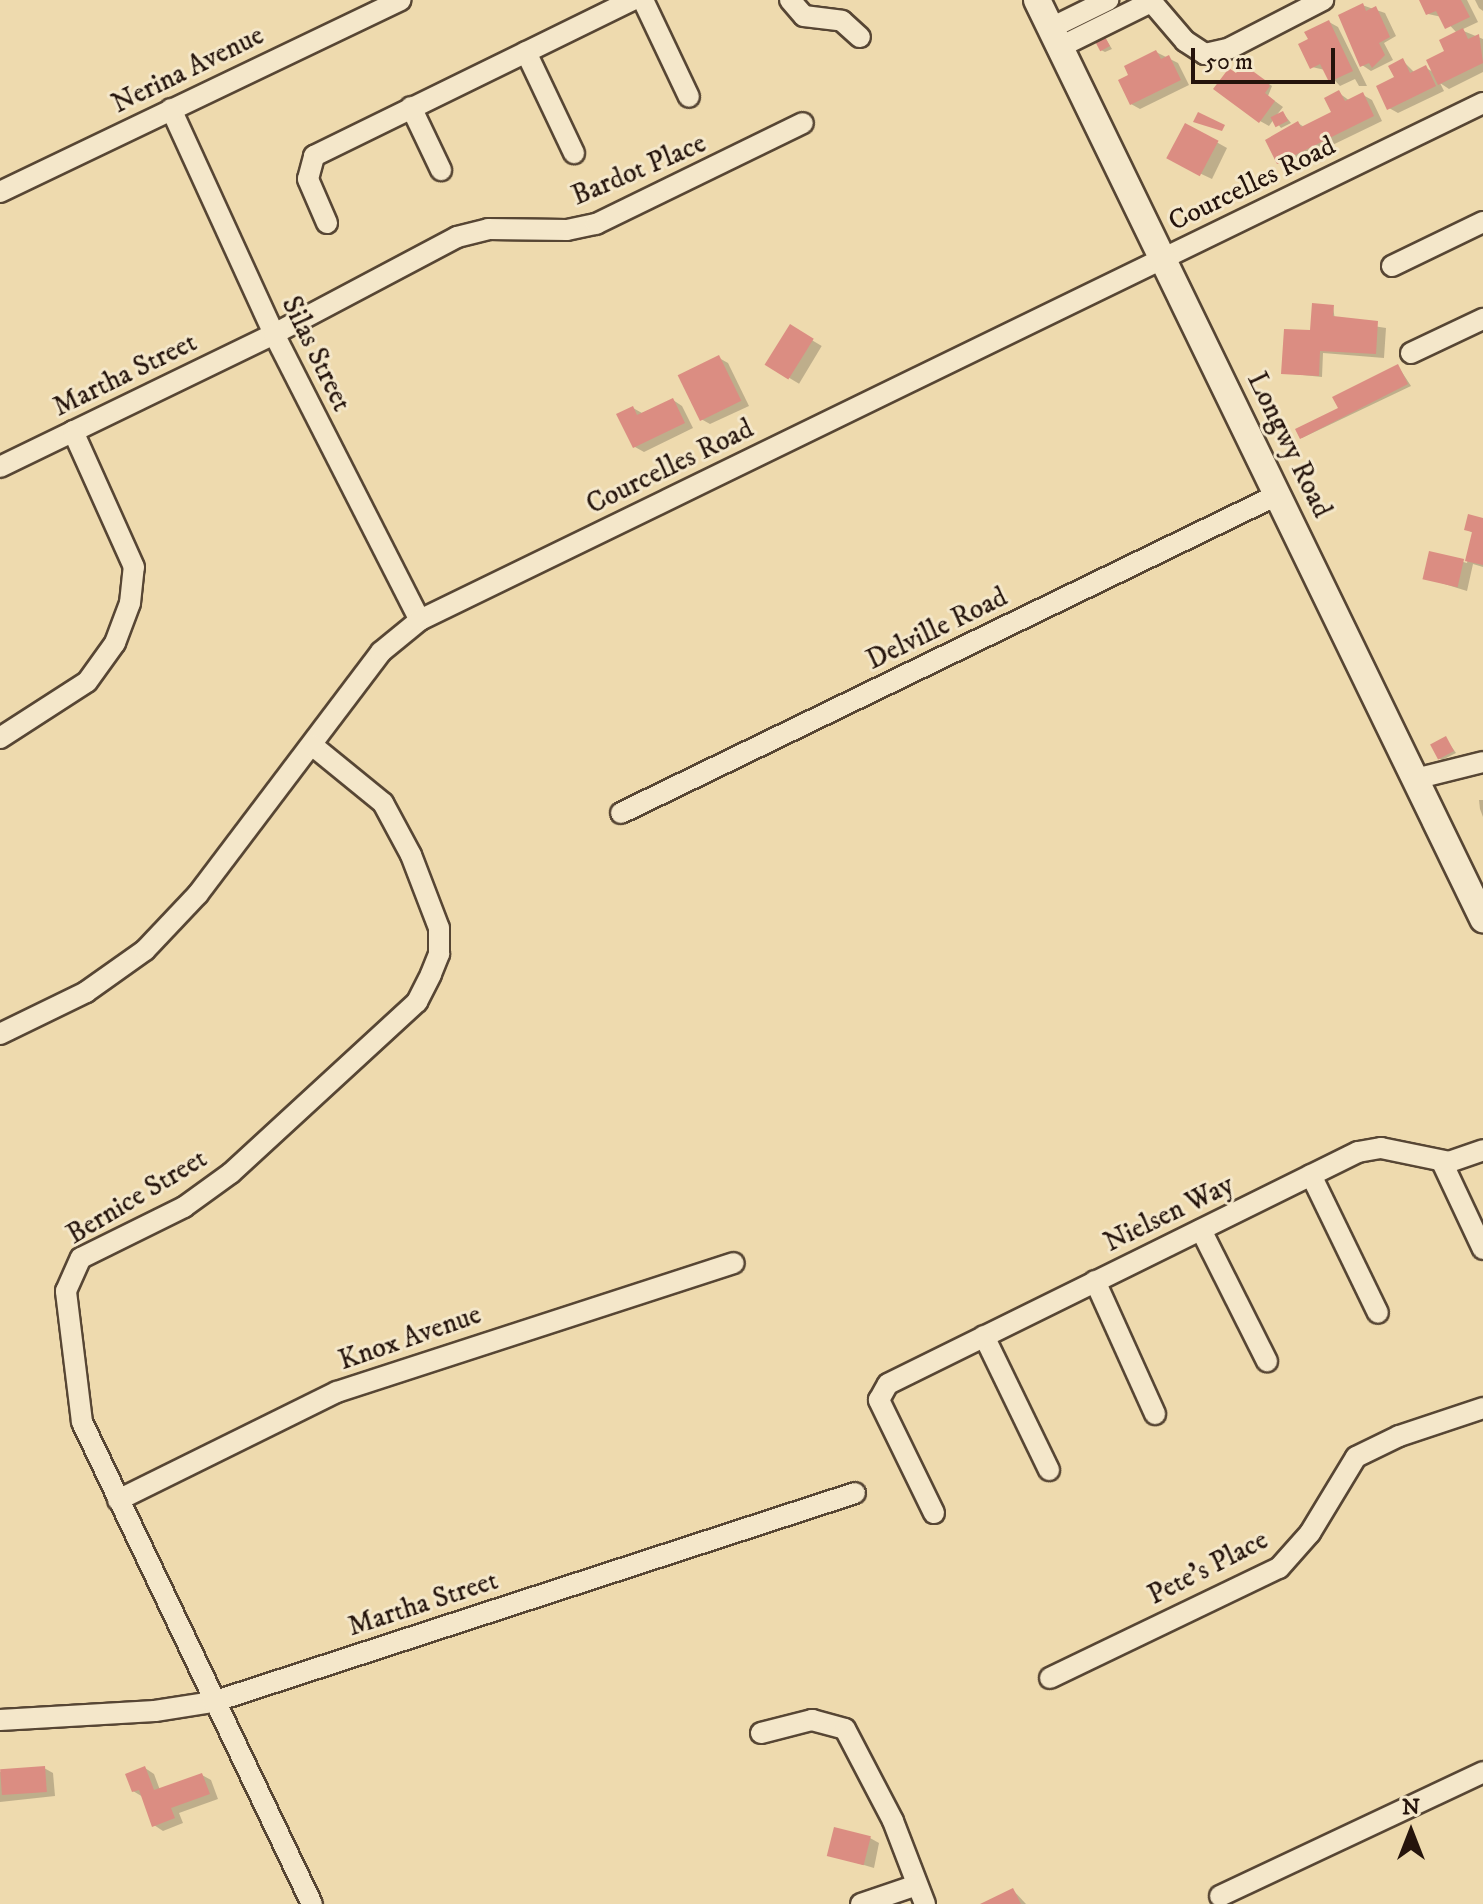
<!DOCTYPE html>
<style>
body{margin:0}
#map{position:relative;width:1483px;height:1904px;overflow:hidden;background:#eedaae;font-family:"IM FELL DW Pica",serif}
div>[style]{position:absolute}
.shadow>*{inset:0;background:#0003;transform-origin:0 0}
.building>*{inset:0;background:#db8d82;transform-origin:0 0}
.roads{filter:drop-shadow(2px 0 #574634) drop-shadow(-2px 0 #574634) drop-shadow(0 2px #574634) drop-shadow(0 -2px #574634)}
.minor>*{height:20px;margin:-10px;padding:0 10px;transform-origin:10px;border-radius:10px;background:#f4e7ca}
.tertiary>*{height:26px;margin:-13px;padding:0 13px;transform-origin:13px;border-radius:13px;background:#f4e7ca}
span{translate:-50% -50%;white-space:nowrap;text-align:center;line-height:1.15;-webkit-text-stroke:6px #f4e7ca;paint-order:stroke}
.street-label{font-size:28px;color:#25140c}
.north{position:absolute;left:1371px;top:1792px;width:80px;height:80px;-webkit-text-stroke:6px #f4e7ca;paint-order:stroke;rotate:0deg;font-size:22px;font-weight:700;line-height:32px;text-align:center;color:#25140c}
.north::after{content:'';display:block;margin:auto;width:28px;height:36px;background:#25140c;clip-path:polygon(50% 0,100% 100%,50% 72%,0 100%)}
.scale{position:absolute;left:1191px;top:48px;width:144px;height:36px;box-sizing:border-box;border:4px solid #25140c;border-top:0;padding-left:10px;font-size:24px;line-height:28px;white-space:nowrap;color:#25140c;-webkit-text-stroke:6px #f4e7ca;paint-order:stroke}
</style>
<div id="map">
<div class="shadow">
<i style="clip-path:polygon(1421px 0,1467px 0,1478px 22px,1461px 30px,1483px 39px,1483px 72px,1449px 89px,1440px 83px,1444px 91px,1398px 113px,1389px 108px,1403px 61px,1415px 73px,1426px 68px,1435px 73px,1457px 33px,1442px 17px,1428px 14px)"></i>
<i style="clip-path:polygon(1475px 0,1483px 0,1483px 11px,1479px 8px)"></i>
<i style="clip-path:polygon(1362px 5px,1385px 13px,1396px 36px,1384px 43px,1393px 60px,1371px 71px,1362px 65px)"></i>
<i style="clip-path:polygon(1329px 22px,1338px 27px,1367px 86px,1359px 86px,1355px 79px,1340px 86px,1325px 70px,1312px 67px)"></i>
<i style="clip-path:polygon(1102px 33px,1112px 49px,1105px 52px,1101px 50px)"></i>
<i style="clip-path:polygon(1156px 52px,1178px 63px,1189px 85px,1140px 109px,1131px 104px,1131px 76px)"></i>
<i style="clip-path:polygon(1252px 72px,1272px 86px,1268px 96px,1283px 107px,1276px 116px,1283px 113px,1291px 123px,1281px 128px,1274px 119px,1269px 126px,1260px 121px,1237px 74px)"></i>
<i style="clip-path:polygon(1339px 93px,1350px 101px,1363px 95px,1372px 100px,1382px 121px,1287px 167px,1278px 162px,1298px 123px,1304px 127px,1334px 113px)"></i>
<i style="clip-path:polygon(1186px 125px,1227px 148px,1212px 179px,1178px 163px)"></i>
<i style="clip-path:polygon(1333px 307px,1335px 320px,1386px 328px,1384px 358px,1323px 353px,1322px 377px,1283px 373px)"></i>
<i style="left:790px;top:327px;width:37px;height:44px;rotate:31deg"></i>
<i style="clip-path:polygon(719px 358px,728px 363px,749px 406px,710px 424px,701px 419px)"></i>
<i style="clip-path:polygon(1398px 366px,1411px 386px,1302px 438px,1298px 430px,1340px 409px)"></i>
<i style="clip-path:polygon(673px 400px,682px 406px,693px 428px,644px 452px,635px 447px,633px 408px,642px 413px)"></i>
<i style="clip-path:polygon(1483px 521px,1483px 567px,1473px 564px,1467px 591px,1425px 578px,1430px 553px,1467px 563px,1473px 533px,1466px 529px)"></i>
<i style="clip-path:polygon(1446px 739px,1456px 753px,1442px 760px,1438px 758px)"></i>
<i style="clip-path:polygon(1479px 800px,1483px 800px,1483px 817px,1480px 809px)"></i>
<i style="clip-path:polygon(44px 1768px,53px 1773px,55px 1796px,0 1802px,0 1772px)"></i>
<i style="clip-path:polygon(145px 1768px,154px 1774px,160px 1790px,202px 1775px,211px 1780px,218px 1799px,179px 1813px,183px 1823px,163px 1831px,154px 1825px,143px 1797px,133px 1791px)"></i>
<i style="clip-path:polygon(870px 1838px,879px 1843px,874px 1868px,830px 1855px)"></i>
<i style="clip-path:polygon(1013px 1890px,1026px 1904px,985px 1904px)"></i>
</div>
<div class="building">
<i style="clip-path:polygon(1419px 0,1461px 0,1470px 17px,1445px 29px,1436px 11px,1426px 15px)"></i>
<i style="clip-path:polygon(1363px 3px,1366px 11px,1376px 6px,1390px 37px,1379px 43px,1385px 55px,1372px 68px,1369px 63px,1360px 67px,1338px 15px)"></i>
<i style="clip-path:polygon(1329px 20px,1353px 71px,1329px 82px,1320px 64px,1310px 69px,1298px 44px,1308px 39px,1304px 32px)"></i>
<i style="clip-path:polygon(1463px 28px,1468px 39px,1479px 34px,1483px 63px,1438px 85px,1426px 60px,1444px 51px,1439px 40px)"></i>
<i style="left:1102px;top:31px;width:17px;height:11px;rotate:62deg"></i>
<i style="clip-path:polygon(1156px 50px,1161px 59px,1169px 55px,1181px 80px,1130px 105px,1118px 80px,1128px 75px,1124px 66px)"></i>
<i style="clip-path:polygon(1403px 58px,1410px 73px,1426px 65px,1436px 86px,1387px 110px,1376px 86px,1394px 77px,1388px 66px)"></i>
<i style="clip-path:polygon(1243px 64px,1265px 80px,1270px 86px,1265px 93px,1275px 101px,1259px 123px,1213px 89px,1229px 68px,1236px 73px)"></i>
<i style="clip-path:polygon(1339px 90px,1345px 101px,1363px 92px,1374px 116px,1277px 164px,1265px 140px,1298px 121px,1301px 127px,1331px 112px,1324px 98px)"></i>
<i style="left:1283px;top:111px;width:11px;height:14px;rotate:63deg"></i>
<i style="clip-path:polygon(1198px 112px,1225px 125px,1222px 131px,1193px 122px)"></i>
<i style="left:1185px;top:123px;width:38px;height:40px;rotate:28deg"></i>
<i style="clip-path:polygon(1312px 303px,1334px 305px,1333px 316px,1378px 321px,1376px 354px,1320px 351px,1319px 376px,1281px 374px,1284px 329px,1310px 330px)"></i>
<i style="left:790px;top:324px;width:28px;height:48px;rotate:32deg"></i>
<i style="left:719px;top:355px;width:51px;height:46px;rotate:64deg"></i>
<i style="clip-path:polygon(1398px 364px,1408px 384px,1300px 439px,1295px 429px,1338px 408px,1332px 397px)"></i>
<i style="clip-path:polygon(673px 398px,685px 423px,633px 448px,616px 414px,633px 406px,637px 415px)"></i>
<i style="clip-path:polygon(1468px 514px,1483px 518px,1483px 565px,1465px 561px,1472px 532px,1464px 530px)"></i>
<i style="left:1429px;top:551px;width:36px;height:29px;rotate:13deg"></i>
<i style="left:1446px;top:736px;width:17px;height:18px;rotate:62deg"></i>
<i style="left:45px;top:1766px;width:26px;height:45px;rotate:86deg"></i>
<i style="clip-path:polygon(145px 1766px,154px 1790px,202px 1773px,210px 1794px,171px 1808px,175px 1818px,152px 1827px,139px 1790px,132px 1792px,125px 1774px)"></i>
<i style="left:834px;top:1827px;width:38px;height:30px;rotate:14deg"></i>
<i style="clip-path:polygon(1013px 1888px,1021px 1904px,980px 1904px)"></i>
</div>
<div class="roads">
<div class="minor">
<i style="left:643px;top:0;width:107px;rotate:64.6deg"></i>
<i style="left:790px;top:0;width:21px;rotate:49deg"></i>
<i style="left:804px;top:16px;width:38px;rotate:7deg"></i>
<i style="left:842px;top:21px;width:24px;rotate:42deg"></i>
<i style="left:1150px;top:0;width:54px;rotate:49.5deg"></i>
<i style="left:1185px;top:41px;width:24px;rotate:33deg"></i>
<i style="left:1205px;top:54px;width:26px;rotate:-13deg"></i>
<i style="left:1230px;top:48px;width:105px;rotate:-27.3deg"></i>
<i style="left:1051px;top:28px;width:64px;rotate:-26.2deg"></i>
<i style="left:1060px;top:47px;width:102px;rotate:-26.3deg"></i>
<i style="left:526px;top:52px;width:112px;rotate:64.6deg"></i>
<i style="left:411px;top:107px;width:70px;rotate:64.5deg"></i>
<i style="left:171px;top:109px;width:247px;rotate:65.4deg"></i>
<i style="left:274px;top:334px;width:321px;rotate:63deg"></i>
<i style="left:0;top:192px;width:444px;rotate:-25.6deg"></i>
<i style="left:327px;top:223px;width:48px;rotate:-113.4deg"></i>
<i style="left:308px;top:179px;width:24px;rotate:-75deg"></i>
<i style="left:314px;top:156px;width:354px;rotate:-26.1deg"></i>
<i style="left:1392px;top:266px;width:101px;rotate:-25.8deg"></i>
<i style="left:1411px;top:353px;width:80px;rotate:-25.3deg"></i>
<i style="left:0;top:467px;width:305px;rotate:-25.9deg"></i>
<i style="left:274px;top:334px;width:207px;rotate:-27.9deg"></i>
<i style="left:457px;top:237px;width:32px;rotate:-14deg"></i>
<i style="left:488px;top:229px;width:79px;rotate:0.7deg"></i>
<i style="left:567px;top:230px;width:30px;rotate:-12deg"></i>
<i style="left:596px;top:224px;width:230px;rotate:-26deg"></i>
<i style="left:0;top:738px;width:103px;rotate:-32.8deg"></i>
<i style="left:87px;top:682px;width:48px;rotate:-54.3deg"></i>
<i style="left:115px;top:643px;width:43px;rotate:-69.4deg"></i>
<i style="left:130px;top:603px;width:36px;rotate:-84deg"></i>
<i style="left:134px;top:567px;width:149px;rotate:-114.2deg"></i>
<i style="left:1415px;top:779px;width:70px;rotate:-14deg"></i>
<i style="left:621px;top:813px;width:729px;rotate:-25.86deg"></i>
<i style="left:0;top:1034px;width:96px;rotate:-26deg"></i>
<i style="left:86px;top:992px;width:72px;rotate:-35.4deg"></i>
<i style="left:145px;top:950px;width:77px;rotate:-46.6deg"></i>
<i style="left:198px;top:894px;width:303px;rotate:-52.9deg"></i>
<i style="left:381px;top:652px;width:50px;rotate:-39.4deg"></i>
<i style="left:420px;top:620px;width:1182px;rotate:-25.94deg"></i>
<i style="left:1442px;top:1162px;width:96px;rotate:64.8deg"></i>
<i style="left:1311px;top:1175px;width:153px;rotate:64.1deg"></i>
<i style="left:1201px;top:1230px;width:147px;rotate:63.3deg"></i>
<i style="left:1095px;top:1281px;width:146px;rotate:65.7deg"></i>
<i style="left:984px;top:1336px;width:149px;rotate:64.1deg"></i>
<i style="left:118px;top:1500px;width:244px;rotate:-26.3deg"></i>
<i style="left:337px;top:1392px;width:417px;rotate:-18deg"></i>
<i style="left:934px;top:1513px;width:126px;rotate:-116deg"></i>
<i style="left:879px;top:1400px;width:18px;rotate:-61deg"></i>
<i style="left:888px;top:1384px;width:524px;rotate:-26.27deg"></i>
<i style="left:1358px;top:1152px;width:23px;rotate:-10deg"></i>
<i style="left:1381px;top:1148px;width:69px;rotate:11.6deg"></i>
<i style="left:1449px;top:1162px;width:36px;rotate:-19deg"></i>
<i style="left:1050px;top:1678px;width:254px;rotate:-25.7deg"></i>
<i style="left:1279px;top:1568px;width:47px;rotate:-48.5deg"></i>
<i style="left:1310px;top:1533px;width:89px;rotate:-58.8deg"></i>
<i style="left:1356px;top:1457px;width:48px;rotate:-26deg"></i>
<i style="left:1399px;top:1436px;width:89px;rotate:-18.4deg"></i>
<i style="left:0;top:1720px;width:155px;rotate:-3.3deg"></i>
<i style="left:155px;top:1711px;width:59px;rotate:-8.8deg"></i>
<i style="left:213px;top:1702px;width:675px;rotate:-18.03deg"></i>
<i style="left:761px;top:1733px;width:53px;rotate:-14.3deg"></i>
<i style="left:812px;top:1720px;width:34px;rotate:15deg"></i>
<i style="left:845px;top:1729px;width:104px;rotate:62.4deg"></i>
<i style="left:893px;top:1821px;width:89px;rotate:68.9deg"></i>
<i style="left:1220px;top:1896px;width:291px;rotate:-25.2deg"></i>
<i style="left:312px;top:1904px;width:534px;rotate:-115.51deg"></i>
<i style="left:82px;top:1422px;width:132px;rotate:-97deg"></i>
<i style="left:66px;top:1291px;width:36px;rotate:-66deg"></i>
<i style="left:81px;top:1258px;width:115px;rotate:-26.3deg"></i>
<i style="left:184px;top:1207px;width:58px;rotate:-35.9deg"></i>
<i style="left:231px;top:1173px;width:253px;rotate:-42.6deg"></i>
<i style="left:417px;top:1002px;width:31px;rotate:-63deg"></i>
<i style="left:431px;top:974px;width:22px;rotate:-68deg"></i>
<i style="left:439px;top:954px;width:26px;rotate:-90deg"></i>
<i style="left:439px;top:928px;width:78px;rotate:-111deg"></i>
<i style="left:411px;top:855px;width:59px;rotate:-118.3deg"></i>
<i style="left:383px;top:803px;width:92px;rotate:-140.8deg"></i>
<i style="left:861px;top:1904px;width:59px;rotate:-18.7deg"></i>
</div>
<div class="tertiary">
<i style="left:1037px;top:0;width:1022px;rotate:64.11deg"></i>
</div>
</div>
<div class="street-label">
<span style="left:188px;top:70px;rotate:-26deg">Nerina Avenue</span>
<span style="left:639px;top:170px;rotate:-23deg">Bardot Place</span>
<span style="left:1252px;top:184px;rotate:-26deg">Courcelles Road</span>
<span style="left:316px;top:354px;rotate:64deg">Silas Street</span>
<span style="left:125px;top:375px;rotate:-26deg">Martha Street</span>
<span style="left:1289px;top:445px;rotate:64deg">Longwy Road</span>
<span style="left:670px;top:467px;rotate:-26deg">Courcelles Road</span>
<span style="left:937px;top:629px;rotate:-26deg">Delville Road</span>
<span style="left:137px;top:1197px;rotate:-31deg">Bernice Street</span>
<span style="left:1169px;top:1214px;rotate:-26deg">Nielsen Way</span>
<span style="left:410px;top:1338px;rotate:-19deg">Knox Avenue</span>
<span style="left:1208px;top:1568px;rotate:-27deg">Pete's Place</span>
<span style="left:423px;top:1604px;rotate:-18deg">Martha Street</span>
</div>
<div class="north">N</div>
<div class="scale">50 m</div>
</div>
